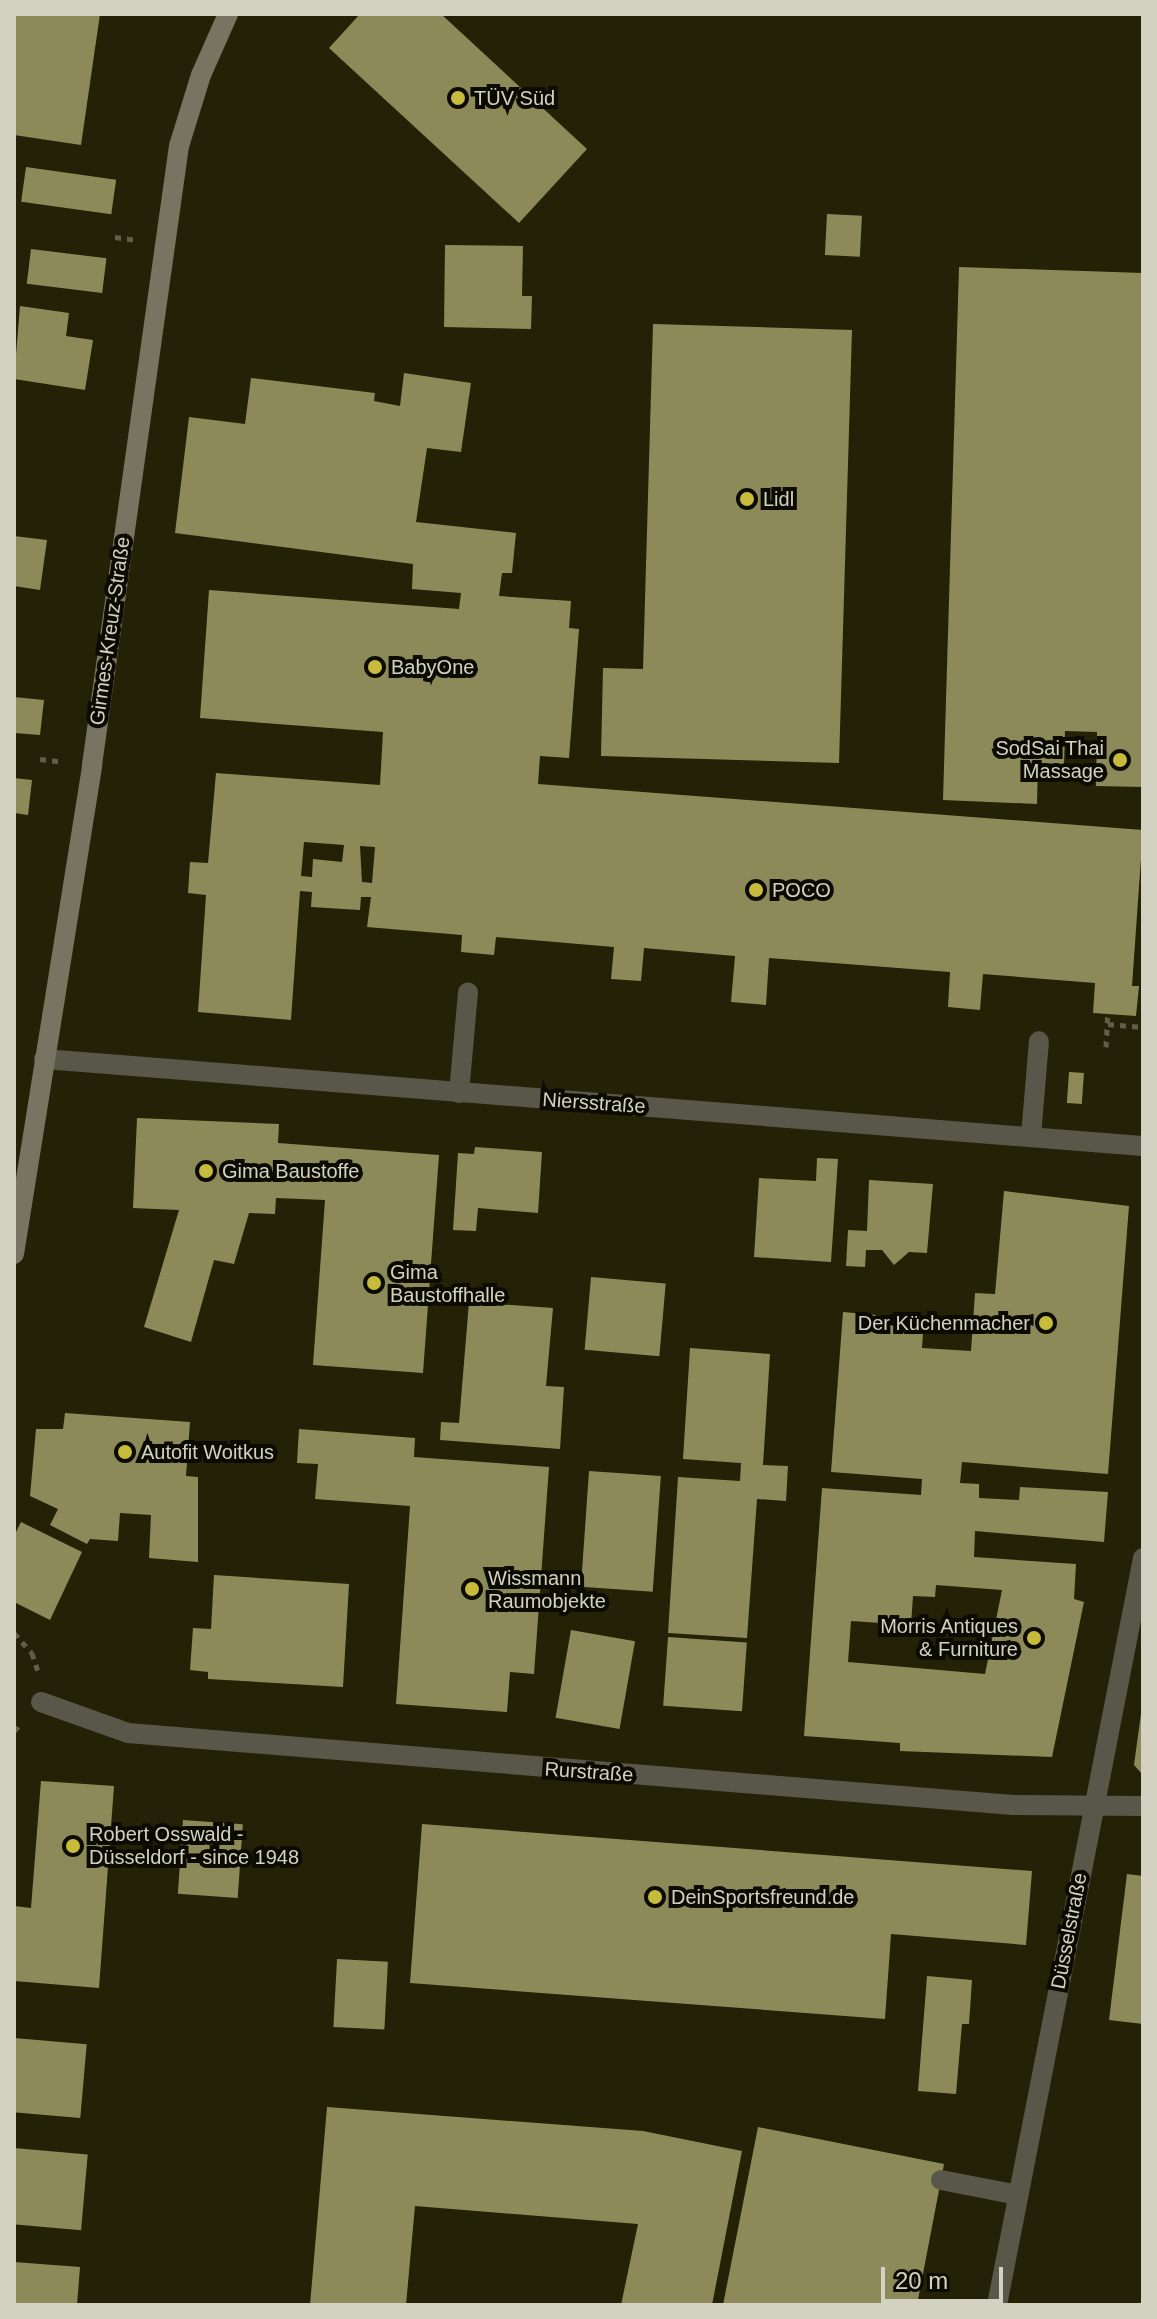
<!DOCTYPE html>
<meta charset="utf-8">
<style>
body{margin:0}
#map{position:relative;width:1157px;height:2319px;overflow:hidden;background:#242206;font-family:Helvetica,sans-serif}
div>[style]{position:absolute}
.building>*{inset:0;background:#8d8a5a;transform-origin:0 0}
.path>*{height:5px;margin-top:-2.5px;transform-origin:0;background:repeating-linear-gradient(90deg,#605e47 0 6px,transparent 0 12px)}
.lane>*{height:20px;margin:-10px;padding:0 10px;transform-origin:10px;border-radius:10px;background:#58574a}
.street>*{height:20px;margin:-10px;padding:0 10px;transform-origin:10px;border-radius:10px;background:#58574a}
.secondary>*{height:20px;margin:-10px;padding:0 10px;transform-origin:10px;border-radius:10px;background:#777561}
.dots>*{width:22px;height:22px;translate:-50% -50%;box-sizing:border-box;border:4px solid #0c0b02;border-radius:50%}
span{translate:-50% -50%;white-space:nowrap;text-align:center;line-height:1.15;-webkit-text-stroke:8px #0c0b02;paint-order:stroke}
.poi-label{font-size:20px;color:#d3d2c2}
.left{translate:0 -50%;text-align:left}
.right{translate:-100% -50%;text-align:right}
.street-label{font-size:20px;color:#d3d2c2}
.frame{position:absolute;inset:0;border:16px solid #d3d2c2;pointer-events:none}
.scale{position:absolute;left:881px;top:2267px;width:122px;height:36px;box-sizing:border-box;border:4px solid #d3d2c2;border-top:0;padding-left:10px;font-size:24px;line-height:28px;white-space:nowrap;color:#d3d2c2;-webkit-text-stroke:6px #0c0b02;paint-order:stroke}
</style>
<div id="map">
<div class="building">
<i style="clip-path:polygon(16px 14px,100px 14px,81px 145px,14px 135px)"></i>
<i style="clip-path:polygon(360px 14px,441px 14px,587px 149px,519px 223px,329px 48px)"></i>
<i style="left:26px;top:167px;width:91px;height:35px;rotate:8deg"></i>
<i style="left:827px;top:214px;width:35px;height:41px;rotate:3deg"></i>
<i style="clip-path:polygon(445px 245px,523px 246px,522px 296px,532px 296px,531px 329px,444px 327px)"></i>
<i style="left:31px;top:249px;width:76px;height:35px;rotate:7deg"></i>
<i style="clip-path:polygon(959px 267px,1143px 273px,1143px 787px,1096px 786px,1097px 732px,1065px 731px,1064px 764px,1038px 763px,1037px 804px,943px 800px)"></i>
<i style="clip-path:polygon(20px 306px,69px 313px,66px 336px,93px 340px,85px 390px,14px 379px)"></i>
<i style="clip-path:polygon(653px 324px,852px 330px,839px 763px,601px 756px,603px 668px,643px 669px)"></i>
<i style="clip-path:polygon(evenodd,404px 373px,471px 383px,461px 452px,427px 448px,416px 522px,516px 533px,512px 573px,502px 573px,499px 596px,571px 601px,569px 628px,579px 629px,569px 758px,540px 756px,538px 784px,1143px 830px,1132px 986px,1139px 986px,1136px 1016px,1093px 1013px,1095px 983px,983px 974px,980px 1010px,948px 1007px,950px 972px,769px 958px,766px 1005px,731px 1002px,735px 956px,644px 948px,641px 981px,611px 979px,614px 947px,496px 937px,494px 955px,461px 952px,462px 935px,367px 927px,371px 897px,361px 897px,360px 910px,311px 907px,312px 892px,300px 891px,291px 1020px,198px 1012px,206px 895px,188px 893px,190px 862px,208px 863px,216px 773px,380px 785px,383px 732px,200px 718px,209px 590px,459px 609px,461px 593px,412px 589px,413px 564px,175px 533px,189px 417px,245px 424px,251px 378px,375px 393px,374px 401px,400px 406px,404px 373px,304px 842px,344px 845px,342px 862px,313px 859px,312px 877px,301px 876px,304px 842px,404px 373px,360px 846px,375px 847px,372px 883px,362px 882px,360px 846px)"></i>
<i style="clip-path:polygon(14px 536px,47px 540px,40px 590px,14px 586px)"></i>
<i style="clip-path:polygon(14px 697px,44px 700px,40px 735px,14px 733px)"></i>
<i style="clip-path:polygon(14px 778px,32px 780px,28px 815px,14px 813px)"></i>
<i style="left:1069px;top:1072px;width:15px;height:31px;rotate:4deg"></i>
<i style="clip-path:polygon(137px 1118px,279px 1124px,278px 1143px,439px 1155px,423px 1373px,313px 1365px,325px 1200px,276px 1198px,275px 1214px,249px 1213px,234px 1264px,214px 1260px,191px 1342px,144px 1327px,179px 1210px,133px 1208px)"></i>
<i style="clip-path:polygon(475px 1147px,542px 1152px,538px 1213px,478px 1208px,476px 1231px,453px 1230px,458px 1153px,474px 1154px)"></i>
<i style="clip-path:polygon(817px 1158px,838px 1159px,831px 1262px,754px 1257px,759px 1178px,816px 1181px)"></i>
<i style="clip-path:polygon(869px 1180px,933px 1184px,927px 1253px,909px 1252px,894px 1265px,882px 1250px,866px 1250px,865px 1267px,846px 1266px,848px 1230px,867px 1231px)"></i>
<i style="clip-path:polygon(evenodd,1004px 1191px,1129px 1206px,1108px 1474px,962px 1462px,960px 1483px,979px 1484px,979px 1498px,1019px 1500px,1020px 1487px,1108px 1492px,1104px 1542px,975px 1531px,974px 1557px,1076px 1564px,1074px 1599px,1084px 1602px,1052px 1757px,900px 1751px,900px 1743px,804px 1736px,822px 1488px,921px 1495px,922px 1479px,831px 1472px,843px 1312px,924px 1319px,922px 1348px,971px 1351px,975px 1293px,995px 1294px,1004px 1191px,936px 1585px,1002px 1590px,985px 1674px,848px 1662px,851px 1621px,911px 1625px,913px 1596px,935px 1597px,936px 1585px)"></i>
<i style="left:591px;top:1277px;width:75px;height:73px;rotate:5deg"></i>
<i style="clip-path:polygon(469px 1302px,553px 1308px,546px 1386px,564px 1387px,560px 1449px,440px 1440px,441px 1422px,459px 1423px)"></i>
<i style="clip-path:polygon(690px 1348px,770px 1354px,763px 1465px,788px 1466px,786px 1501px,757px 1499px,747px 1638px,668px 1633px,678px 1477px,740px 1481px,741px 1463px,683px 1459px)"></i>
<i style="clip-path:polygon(65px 1413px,190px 1422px,186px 1476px,198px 1477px,198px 1562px,149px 1558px,151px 1515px,120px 1513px,118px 1541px,90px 1539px,87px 1544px,50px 1525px,58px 1509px,30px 1496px,36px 1429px,63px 1429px)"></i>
<i style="clip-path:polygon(299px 1429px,415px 1438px,414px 1457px,549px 1467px,534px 1674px,510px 1672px,507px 1712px,396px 1704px,410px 1506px,315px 1499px,318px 1464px,297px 1463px)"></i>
<i style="left:589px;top:1471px;width:72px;height:116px;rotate:4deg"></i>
<i style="clip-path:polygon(21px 1522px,82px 1552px,50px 1620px,14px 1602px,14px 1536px)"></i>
<i style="clip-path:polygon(214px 1575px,349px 1584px,343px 1687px,208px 1679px,208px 1672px,190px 1670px,193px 1628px,211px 1629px)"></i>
<i style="left:571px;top:1630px;width:65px;height:89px;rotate:10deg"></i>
<i style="left:668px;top:1637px;width:79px;height:69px;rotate:4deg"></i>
<i style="clip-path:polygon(1141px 1714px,1143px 1714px,1143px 1775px,1134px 1765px)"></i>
<i style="clip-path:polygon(41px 1781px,114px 1786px,99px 1988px,14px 1981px,14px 1906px,31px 1908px)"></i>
<i style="left:183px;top:1820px;width:60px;height:74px;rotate:4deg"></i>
<i style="clip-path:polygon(422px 1824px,1032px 1871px,1026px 1945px,891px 1934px,885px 2019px,410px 1983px)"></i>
<i style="clip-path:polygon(1127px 1874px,1143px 1876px,1143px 2024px,1109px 2020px)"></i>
<i style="left:337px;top:1959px;width:51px;height:68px;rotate:3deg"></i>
<i style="clip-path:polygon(927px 1976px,972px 1980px,969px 2024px,962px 2024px,956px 2094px,918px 2091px)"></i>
<i style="left:14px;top:2038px;width:73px;height:74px;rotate:5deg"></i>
<i style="clip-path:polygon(327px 2107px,643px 2131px,742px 2151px,712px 2305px,621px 2305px,638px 2224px,415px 2206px,406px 2305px,310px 2305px)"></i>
<i style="clip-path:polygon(758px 2127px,944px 2164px,917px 2305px,723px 2305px)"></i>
<i style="left:14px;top:2148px;width:74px;height:76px;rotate:5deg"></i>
<i style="clip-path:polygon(14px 2262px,80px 2267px,77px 2305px,14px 2305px)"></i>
</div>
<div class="path">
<i style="left:115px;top:237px;width:22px;rotate:8deg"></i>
<i style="left:40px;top:759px;width:23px;rotate:7deg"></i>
<i style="left:1108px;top:1024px;width:35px;rotate:5deg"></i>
<i style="left:1106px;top:1047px;width:33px;rotate:-87deg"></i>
<i style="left:14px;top:1633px;width:27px;rotate:48deg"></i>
<i style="left:32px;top:1653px;width:20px;rotate:72deg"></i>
<i style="left:14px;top:1731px;width:12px;rotate:-48deg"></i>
</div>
<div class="lane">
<i style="left:459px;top:1093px;width:101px;rotate:-84.9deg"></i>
<i style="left:1031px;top:1136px;width:95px;rotate:-85.2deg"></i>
<i style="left:941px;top:2180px;width:78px;rotate:11deg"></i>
</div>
<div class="street">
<i style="left:44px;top:1059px;width:1102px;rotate:4.53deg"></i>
<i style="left:41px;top:1702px;width:92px;rotate:19.6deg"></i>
<i style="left:128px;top:1733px;width:888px;rotate:4.65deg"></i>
<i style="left:1013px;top:1805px;width:130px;rotate:0.4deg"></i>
<i style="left:997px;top:2305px;width:761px;rotate:-78.94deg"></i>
</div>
<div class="secondary">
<i style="left:14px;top:1254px;width:495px;rotate:-80.9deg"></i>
<i style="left:92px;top:765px;width:625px;rotate:-82deg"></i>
<i style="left:179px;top:146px;width:74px;rotate:-72.8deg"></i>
<i style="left:201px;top:75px;width:67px;rotate:-66.1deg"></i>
</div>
<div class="dots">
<i style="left:458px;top:98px;background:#c7bb3c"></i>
<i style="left:747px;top:499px;background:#c7bb3c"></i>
<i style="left:375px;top:667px;background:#c7bb3c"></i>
<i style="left:1120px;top:760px;background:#c7bb3c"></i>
<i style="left:756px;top:890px;background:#c7bb3c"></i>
<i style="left:206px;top:1171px;background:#c7bb3c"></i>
<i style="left:374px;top:1283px;background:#c7bb3c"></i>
<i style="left:1046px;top:1323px;background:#c7bb3c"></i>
<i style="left:125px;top:1452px;background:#c7bb3c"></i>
<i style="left:472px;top:1589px;background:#c7bb3c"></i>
<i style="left:1034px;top:1638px;background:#c7bb3c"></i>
<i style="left:73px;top:1846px;background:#c7bb3c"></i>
<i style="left:655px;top:1897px;background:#c7bb3c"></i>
</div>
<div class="poi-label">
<span class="left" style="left:474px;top:98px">TÜV Süd</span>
<span class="left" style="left:763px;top:499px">Lidl</span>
<span class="left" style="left:391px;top:667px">BabyOne</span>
<span class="right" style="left:1104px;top:760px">SodSai Thai<br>Massage</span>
<span class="left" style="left:772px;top:890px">POCO</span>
<span class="left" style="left:222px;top:1171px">Gima Baustoffe</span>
<span class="left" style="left:390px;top:1284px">Gima<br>Baustoffhalle</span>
<span class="right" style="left:1030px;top:1323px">Der Küchenmacher</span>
<span class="left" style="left:141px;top:1452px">Autofit Woitkus</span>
<span class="left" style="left:488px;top:1590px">Wissmann<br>Raumobjekte</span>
<span class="right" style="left:1018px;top:1638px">Morris Antiques<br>&amp; Furniture</span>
<span class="left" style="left:89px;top:1846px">Robert Osswald -<br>Düsseldorf - since 1948</span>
<span class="left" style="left:671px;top:1897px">DeinSportsfreund.de</span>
</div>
<div class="street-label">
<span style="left:110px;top:631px;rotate:-82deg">Girmes-Kreuz-Straße</span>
<span style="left:594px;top:1103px;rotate:4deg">Niersstraße</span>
<span style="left:589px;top:1772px;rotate:4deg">Rurstraße</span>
<span style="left:1069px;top:1931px;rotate:-79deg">Düsselstraße</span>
</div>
<div class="frame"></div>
<div class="scale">20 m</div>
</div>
